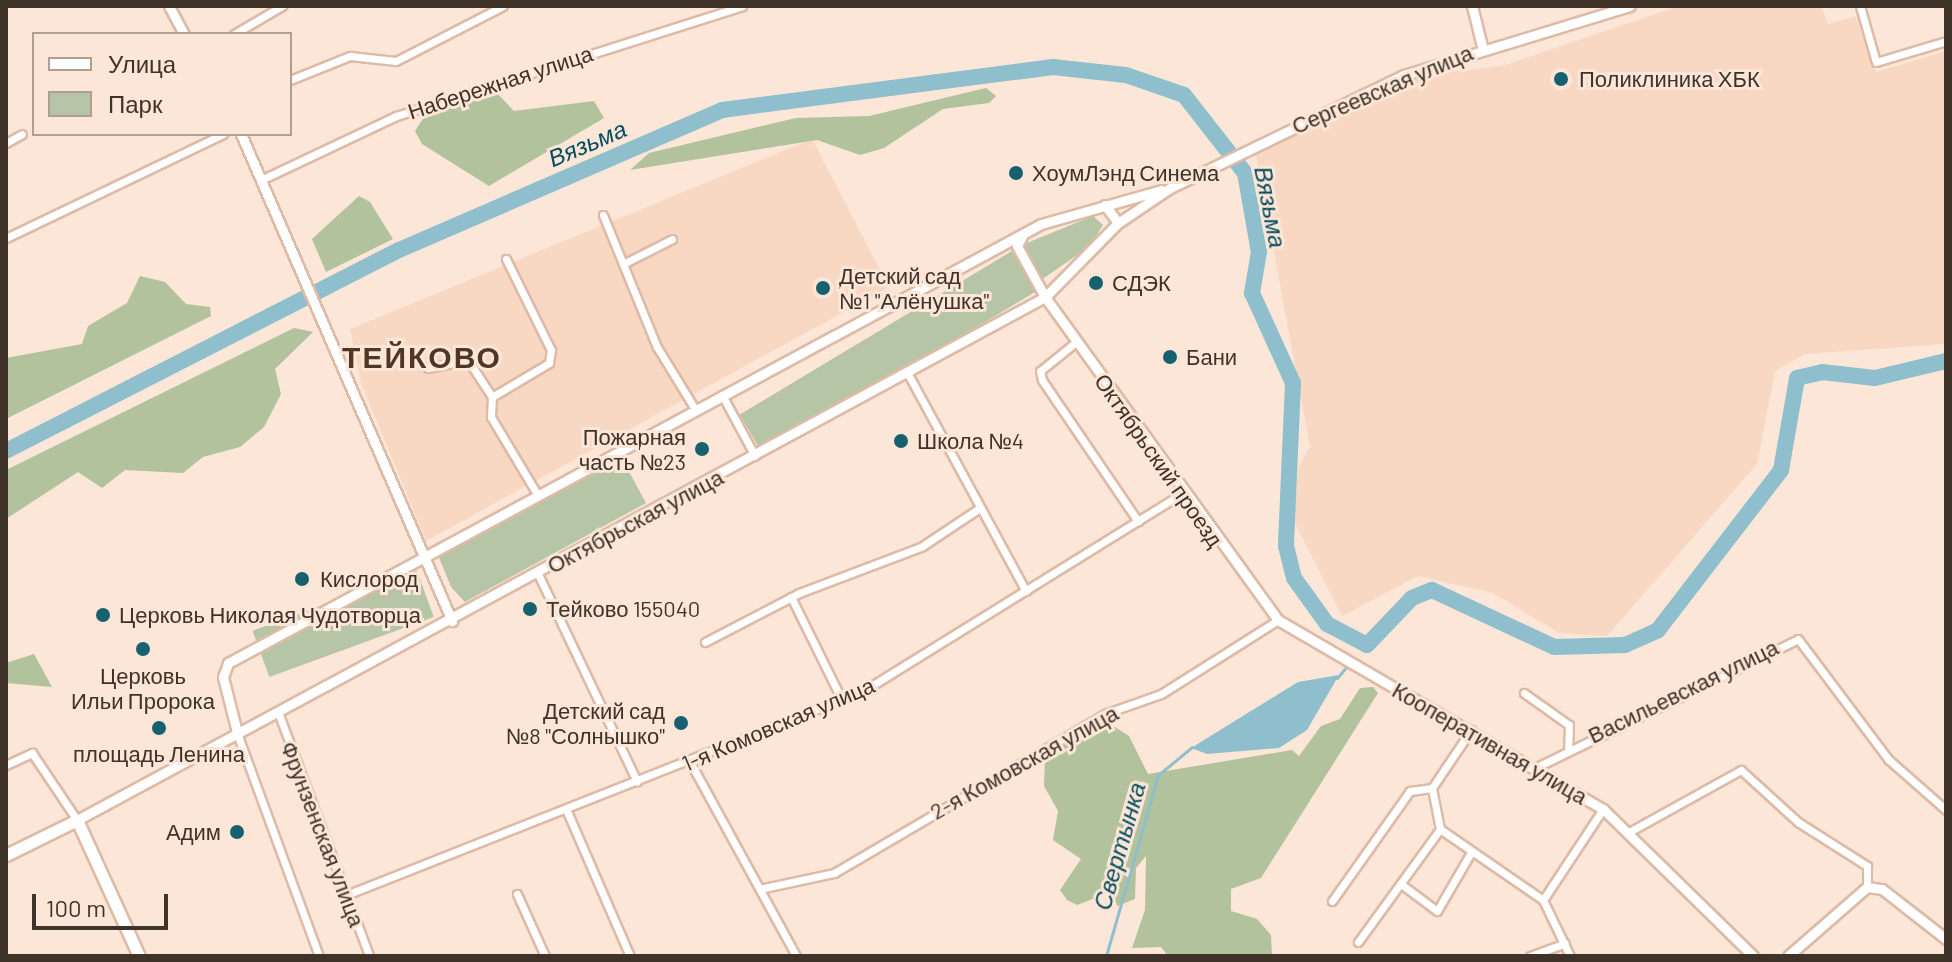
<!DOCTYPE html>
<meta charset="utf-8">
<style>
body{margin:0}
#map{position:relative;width:1952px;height:962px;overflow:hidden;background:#fbe6d8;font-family:Barlow,sans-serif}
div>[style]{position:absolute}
.built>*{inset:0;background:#f9d8c3}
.green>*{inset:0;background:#b6c5a5;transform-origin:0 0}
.forest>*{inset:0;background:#b1c29c}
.water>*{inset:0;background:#8fbfcd}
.stream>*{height:3px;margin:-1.5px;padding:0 1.5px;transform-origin:1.5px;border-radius:1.5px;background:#8fbfcd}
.river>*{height:16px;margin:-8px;padding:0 8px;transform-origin:8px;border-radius:8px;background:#8fbfcd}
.roads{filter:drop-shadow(2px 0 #ddbba6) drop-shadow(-2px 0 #ddbba6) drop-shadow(0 2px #ddbba6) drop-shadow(0 -2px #ddbba6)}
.minor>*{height:7px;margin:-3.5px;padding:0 3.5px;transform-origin:3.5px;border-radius:3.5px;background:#fff}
.tertiary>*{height:9px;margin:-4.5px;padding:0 4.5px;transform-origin:4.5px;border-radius:4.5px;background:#fff}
.secondary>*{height:11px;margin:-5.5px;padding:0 5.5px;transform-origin:5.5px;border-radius:5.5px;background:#fff}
.dots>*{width:22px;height:22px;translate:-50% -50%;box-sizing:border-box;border:4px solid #fbe6d8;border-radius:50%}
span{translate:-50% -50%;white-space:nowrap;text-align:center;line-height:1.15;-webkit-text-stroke:6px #fbe6d8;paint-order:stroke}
.poi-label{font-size:22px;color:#3f3229}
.left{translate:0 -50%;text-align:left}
.right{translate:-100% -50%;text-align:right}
.street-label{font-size:22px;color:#3f3229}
.water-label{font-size:24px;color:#074e5e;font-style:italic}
.district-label{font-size:30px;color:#513624;font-weight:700;letter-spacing:2px}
.frame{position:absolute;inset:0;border:8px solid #3f3229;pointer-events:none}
.legend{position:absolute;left:32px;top:32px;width:260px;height:104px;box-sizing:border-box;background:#fbe6d8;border:2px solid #b09e92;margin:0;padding:10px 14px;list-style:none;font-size:24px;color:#3f3229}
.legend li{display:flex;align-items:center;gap:16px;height:40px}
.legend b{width:40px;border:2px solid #b09e92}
.scale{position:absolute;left:32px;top:894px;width:136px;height:36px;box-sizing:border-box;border:4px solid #3f3229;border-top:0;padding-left:10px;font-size:24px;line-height:28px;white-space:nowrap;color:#3f3229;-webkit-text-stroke:6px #fbe6d8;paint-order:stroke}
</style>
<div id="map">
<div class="built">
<i style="clip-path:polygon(1679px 6px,1821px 6px,1828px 24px,1856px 16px,1876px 72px,1946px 51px,1946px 344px,1805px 354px,1775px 371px,1757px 464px,1607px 636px,1559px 633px,1493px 593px,1418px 576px,1342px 616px,1294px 521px,1298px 468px,1310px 447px,1256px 155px,1411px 76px,1502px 66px)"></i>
<i style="clip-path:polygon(812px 139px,889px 287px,426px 541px,361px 383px,350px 329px)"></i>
</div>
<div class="green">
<i style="clip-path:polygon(1093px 216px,1103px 225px,1089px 247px,1038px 282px,1022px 245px)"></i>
<i style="left:1012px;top:251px;width:47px;height:318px;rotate:59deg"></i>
<i style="clip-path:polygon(622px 459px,646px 503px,465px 602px,451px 587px,438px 555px)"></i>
<i style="left:417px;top:571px;width:49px;height:175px;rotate:70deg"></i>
</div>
<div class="forest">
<i style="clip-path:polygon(986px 88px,996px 96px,989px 103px,943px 109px,884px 148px,860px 155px,817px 140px,630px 170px,649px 153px,796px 118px,869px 116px)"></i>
<i style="clip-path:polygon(493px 89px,514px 111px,594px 101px,604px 118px,489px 186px,422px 144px,415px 131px,426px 114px)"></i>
<i style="clip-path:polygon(359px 196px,370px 202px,393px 239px,326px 272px,312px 239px)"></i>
<i style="clip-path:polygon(140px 276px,165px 282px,186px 304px,210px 307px,211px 316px,6px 419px,6px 358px,82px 344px,88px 326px,127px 303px)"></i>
<i style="clip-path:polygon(294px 328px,313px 332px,275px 369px,281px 394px,264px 427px,240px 447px,203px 457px,183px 473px,125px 470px,102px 488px,78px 472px,6px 519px,6px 470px)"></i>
<i style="clip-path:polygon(34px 654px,52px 687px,6px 683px,6px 663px)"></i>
<i style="clip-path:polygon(1373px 687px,1378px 693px,1261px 878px,1231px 889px,1231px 911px,1257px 919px,1271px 935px,1272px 956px,1168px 956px,1161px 947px,1132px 948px,1145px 910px,1146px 856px,1136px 868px,1135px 899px,1117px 906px,1113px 891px,1077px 905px,1067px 900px,1060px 890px,1081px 859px,1053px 840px,1058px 811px,1044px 786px,1045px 758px,1078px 736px,1115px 727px,1129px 736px,1148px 774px,1292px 750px,1299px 756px,1321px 726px,1340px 719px,1360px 688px)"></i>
</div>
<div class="water">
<i style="clip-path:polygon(1339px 675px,1307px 730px,1279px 748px,1207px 754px,1191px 748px,1298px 682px)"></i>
</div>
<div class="stream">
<i style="left:1337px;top:678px;width:16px;rotate:-50deg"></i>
<i style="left:1106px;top:956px;width:188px;rotate:-74deg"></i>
<i style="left:1158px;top:775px;width:44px;rotate:-39.5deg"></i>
</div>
<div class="river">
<i style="left:6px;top:451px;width:441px;rotate:-27.1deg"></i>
<i style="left:399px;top:250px;width:352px;rotate:-23.4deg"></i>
<i style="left:722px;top:110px;width:334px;rotate:-7.4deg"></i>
<i style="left:1053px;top:67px;width:73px;rotate:6.3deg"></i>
<i style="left:1126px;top:75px;width:61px;rotate:19deg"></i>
<i style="left:1184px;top:95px;width:99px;rotate:52deg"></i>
<i style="left:1245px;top:173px;width:80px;rotate:80deg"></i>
<i style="left:1259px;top:252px;width:42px;rotate:99.7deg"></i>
<i style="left:1252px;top:293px;width:99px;rotate:65.5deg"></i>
<i style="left:1293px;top:383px;width:163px;rotate:92.5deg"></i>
<i style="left:1286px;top:546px;width:33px;rotate:76deg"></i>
<i style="left:1294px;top:578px;width:57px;rotate:54.3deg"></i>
<i style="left:1327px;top:624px;width:45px;rotate:27.7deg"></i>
<i style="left:1367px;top:645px;width:65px;rotate:-46.2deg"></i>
<i style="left:1412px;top:598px;width:22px;rotate:-22deg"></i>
<i style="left:1432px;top:590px;width:135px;rotate:25deg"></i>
<i style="left:1554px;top:647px;width:71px;rotate:-1.6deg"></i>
<i style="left:1625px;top:645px;width:36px;rotate:-24deg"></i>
<i style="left:1658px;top:630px;width:202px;rotate:-52.4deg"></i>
<i style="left:1781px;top:470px;width:93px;rotate:-80.1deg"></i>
<i style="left:1797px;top:378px;width:26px;rotate:-13deg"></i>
<i style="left:1822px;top:372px;width:53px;rotate:6.5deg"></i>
<i style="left:1875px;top:378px;width:73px;rotate:-13.5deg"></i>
</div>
<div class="roads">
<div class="minor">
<i style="left:1860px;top:6px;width:58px;rotate:74.1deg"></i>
<i style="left:1876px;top:62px;width:73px;rotate:-16.7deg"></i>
<i style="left:234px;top:34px;width:56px;rotate:-30.3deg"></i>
<i style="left:290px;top:80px;width:65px;rotate:-21.8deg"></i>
<i style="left:350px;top:56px;width:46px;rotate:6.2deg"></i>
<i style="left:396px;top:61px;width:120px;rotate:-27.2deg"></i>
<i style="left:6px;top:143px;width:18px;rotate:-29deg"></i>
<i style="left:265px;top:178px;width:145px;rotate:-25.3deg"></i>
<i style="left:396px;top:116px;width:363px;rotate:-17.6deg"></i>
<i style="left:603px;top:215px;width:143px;rotate:67.8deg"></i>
<i style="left:657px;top:347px;width:73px;rotate:58.5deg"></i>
<i style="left:6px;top:238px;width:241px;rotate:-25.6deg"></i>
<i style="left:506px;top:259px;width:102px;rotate:63.7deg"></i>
<i style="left:551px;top:350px;width:13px;rotate:99deg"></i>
<i style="left:549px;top:363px;width:66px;rotate:149.2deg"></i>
<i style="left:492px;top:397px;width:20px;rotate:93deg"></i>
<i style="left:491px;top:417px;width:90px;rotate:59.1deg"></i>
<i style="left:623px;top:264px;width:55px;rotate:-27deg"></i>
<i style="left:1076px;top:342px;width:46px;rotate:141.1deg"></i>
<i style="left:1040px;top:371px;width:9px;rotate:77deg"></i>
<i style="left:1042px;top:380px;width:171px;rotate:55.8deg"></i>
<i style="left:428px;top:368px;width:41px;rotate:-11.3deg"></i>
<i style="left:468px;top:360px;width:44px;rotate:57deg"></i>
<i style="left:908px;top:374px;width:247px;rotate:61.5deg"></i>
<i style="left:722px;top:395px;width:69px;rotate:61.6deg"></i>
<i style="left:538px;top:574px;width:230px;rotate:64.5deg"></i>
<i style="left:791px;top:597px;width:113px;rotate:63.7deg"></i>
<i style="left:705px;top:642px;width:106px;rotate:-27.5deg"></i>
<i style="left:799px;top:593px;width:130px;rotate:-20.7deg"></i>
<i style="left:921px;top:547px;width:69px;rotate:-33.7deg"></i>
<i style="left:1524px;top:693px;width:55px;rotate:35.4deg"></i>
<i style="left:1569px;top:725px;width:23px;rotate:92deg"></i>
<i style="left:278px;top:712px;width:260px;rotate:69.5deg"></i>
<i style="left:238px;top:736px;width:234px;rotate:69.8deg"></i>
<i style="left:690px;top:762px;width:221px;rotate:61.3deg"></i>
<i style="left:6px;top:765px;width:29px;rotate:-25deg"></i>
<i style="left:32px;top:753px;width:81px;rotate:56.1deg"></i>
<i style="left:1539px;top:766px;width:288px;rotate:-26.1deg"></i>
<i style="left:1798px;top:639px;width:151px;rotate:53.1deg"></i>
<i style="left:1889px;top:760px;width:76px;rotate:41.3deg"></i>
<i style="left:1432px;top:788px;width:42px;rotate:79deg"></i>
<i style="left:1440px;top:829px;width:125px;rotate:34.6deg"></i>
<i style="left:1543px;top:900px;width:62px;rotate:64.3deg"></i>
<i style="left:566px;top:809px;width:160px;rotate:66.5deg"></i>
<i style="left:1629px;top:832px;width:128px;rotate:-29deg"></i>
<i style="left:1741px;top:770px;width:77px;rotate:42.4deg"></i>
<i style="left:1798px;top:822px;width:82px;rotate:32.5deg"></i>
<i style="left:1867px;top:866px;width:21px;rotate:90deg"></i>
<i style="left:1401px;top:884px;width:45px;rotate:36.9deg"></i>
<i style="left:1437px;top:911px;width:66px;rotate:-59.9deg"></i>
<i style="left:764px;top:888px;width:72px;rotate:-12.1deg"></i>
<i style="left:834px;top:873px;width:316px;rotate:-30.4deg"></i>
<i style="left:1107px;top:713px;width:57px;rotate:-19.4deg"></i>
<i style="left:1161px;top:694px;width:138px;rotate:-32.3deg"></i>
<i style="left:517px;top:894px;width:68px;rotate:65.7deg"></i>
<i style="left:346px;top:895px;width:558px;rotate:-21.55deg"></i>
<i style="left:865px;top:690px;width:372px;rotate:-31.8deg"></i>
<i style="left:1543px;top:900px;width:109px;rotate:-56.6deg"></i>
<i style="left:1332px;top:901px;width:135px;rotate:-54.7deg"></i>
<i style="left:1410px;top:791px;width:22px;rotate:-8deg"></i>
<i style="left:1432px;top:788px;width:70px;rotate:-56.1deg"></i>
<i style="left:1358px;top:942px;width:140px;rotate:-54deg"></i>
<i style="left:1530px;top:956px;width:37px;rotate:-20deg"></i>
</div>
<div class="tertiary">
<i style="left:169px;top:6px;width:32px;rotate:62deg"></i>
<i style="left:1472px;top:6px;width:41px;rotate:76deg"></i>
<i style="left:241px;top:134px;width:531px;rotate:66.57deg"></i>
<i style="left:1105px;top:205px;width:22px;rotate:54deg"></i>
<i style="left:1023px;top:234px;width:13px;rotate:117deg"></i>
<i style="left:1017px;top:246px;width:58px;rotate:61.2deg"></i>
<i style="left:1045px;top:297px;width:398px;rotate:54.2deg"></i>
<i style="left:1278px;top:620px;width:376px;rotate:30.2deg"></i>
<i style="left:1603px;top:809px;width:210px;rotate:44.4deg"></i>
<i style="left:238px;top:736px;width:61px;rotate:-104.3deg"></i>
<i style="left:223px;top:677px;width:15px;rotate:-70deg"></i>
<i style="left:228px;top:663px;width:924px;rotate:-28.37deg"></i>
<i style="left:1041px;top:224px;width:125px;rotate:-15.8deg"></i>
<i style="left:77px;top:820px;width:1100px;rotate:-28.38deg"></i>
<i style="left:1045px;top:297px;width:104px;rotate:-45.4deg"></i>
<i style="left:1118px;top:223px;width:63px;rotate:-33.9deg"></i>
<i style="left:1170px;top:188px;width:260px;rotate:-25.8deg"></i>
<i style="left:1404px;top:75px;width:236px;rotate:-17deg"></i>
<i style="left:1788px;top:956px;width:105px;rotate:-41.1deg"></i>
<i style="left:1867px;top:887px;width:15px;rotate:8deg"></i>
<i style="left:1882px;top:889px;width:81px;rotate:38deg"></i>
</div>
<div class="secondary">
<i style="left:6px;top:855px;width:79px;rotate:-26.2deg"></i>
<i style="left:77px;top:820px;width:149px;rotate:65.5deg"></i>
</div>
</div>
<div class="dots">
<i style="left:1561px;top:79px;background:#17616f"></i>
<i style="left:1016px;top:173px;background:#17616f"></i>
<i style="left:1096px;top:283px;background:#17616f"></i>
<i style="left:823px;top:288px;background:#17616f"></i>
<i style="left:1170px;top:357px;background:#17616f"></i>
<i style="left:901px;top:441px;background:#17616f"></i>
<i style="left:702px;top:449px;background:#17616f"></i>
<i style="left:302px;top:579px;background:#17616f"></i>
<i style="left:530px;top:609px;background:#17616f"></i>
<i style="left:103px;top:615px;background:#17616f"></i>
<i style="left:143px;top:649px;background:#17616f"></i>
<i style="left:681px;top:723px;background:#17616f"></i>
<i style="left:159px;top:728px;background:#17616f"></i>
<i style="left:237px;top:832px;background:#17616f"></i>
</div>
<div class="poi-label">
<span class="left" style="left:1579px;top:79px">Поликлиника ХБК</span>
<span class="left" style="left:1032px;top:173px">ХоумЛэнд Синема</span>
<span class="left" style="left:839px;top:288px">Детский сад<br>№1 "Алёнушка"</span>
<span class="left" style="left:1112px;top:283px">СДЭК</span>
<span class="left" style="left:1186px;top:357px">Бани</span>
<span class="right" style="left:686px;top:449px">Пожарная<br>часть №23</span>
<span class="left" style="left:917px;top:441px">Школа №4</span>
<span class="left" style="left:320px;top:579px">Кислород</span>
<span class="left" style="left:546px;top:609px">Тейково 155040</span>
<span class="left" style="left:119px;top:615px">Церковь Николая Чудотворца</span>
<span style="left:143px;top:688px">Церковь<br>Ильи Пророка</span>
<span class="right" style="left:665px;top:723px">Детский сад<br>№8 "Солнышко"</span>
<span style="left:159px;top:754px">площадь Ленина</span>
<span class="right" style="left:221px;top:832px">Адим</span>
</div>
<div class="street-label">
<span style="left:500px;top:82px;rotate:-18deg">Набережная улица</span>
<span style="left:1382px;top:89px;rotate:-23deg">Сергеевская улица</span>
<span style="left:1159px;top:460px;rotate:55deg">Октябрьский проезд</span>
<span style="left:635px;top:521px;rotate:-28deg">Октябрьская улица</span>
<span style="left:1683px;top:691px;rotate:-26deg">Васильевская улица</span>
<span style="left:778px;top:724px;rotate:-23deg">1-я Комовская улица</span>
<span style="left:1490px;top:743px;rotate:30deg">Кооперативная улица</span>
<span style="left:1024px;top:762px;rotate:-29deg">2-я Комовская улица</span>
<span style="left:323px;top:834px;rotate:69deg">Фрунзенская улица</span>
</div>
<div class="water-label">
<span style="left:587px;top:143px;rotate:-23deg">Вязьма</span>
<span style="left:1271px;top:207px;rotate:79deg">Вязьма</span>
<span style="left:1119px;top:846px;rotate:-74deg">Свертынка</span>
</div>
<div class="district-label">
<span style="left:422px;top:356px">ТЕЙКОВО</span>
</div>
<div class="frame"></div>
<ul class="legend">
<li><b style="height:10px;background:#fff"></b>Улица</li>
<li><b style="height:22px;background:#b6c5a5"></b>Парк</li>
</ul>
<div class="scale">100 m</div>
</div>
